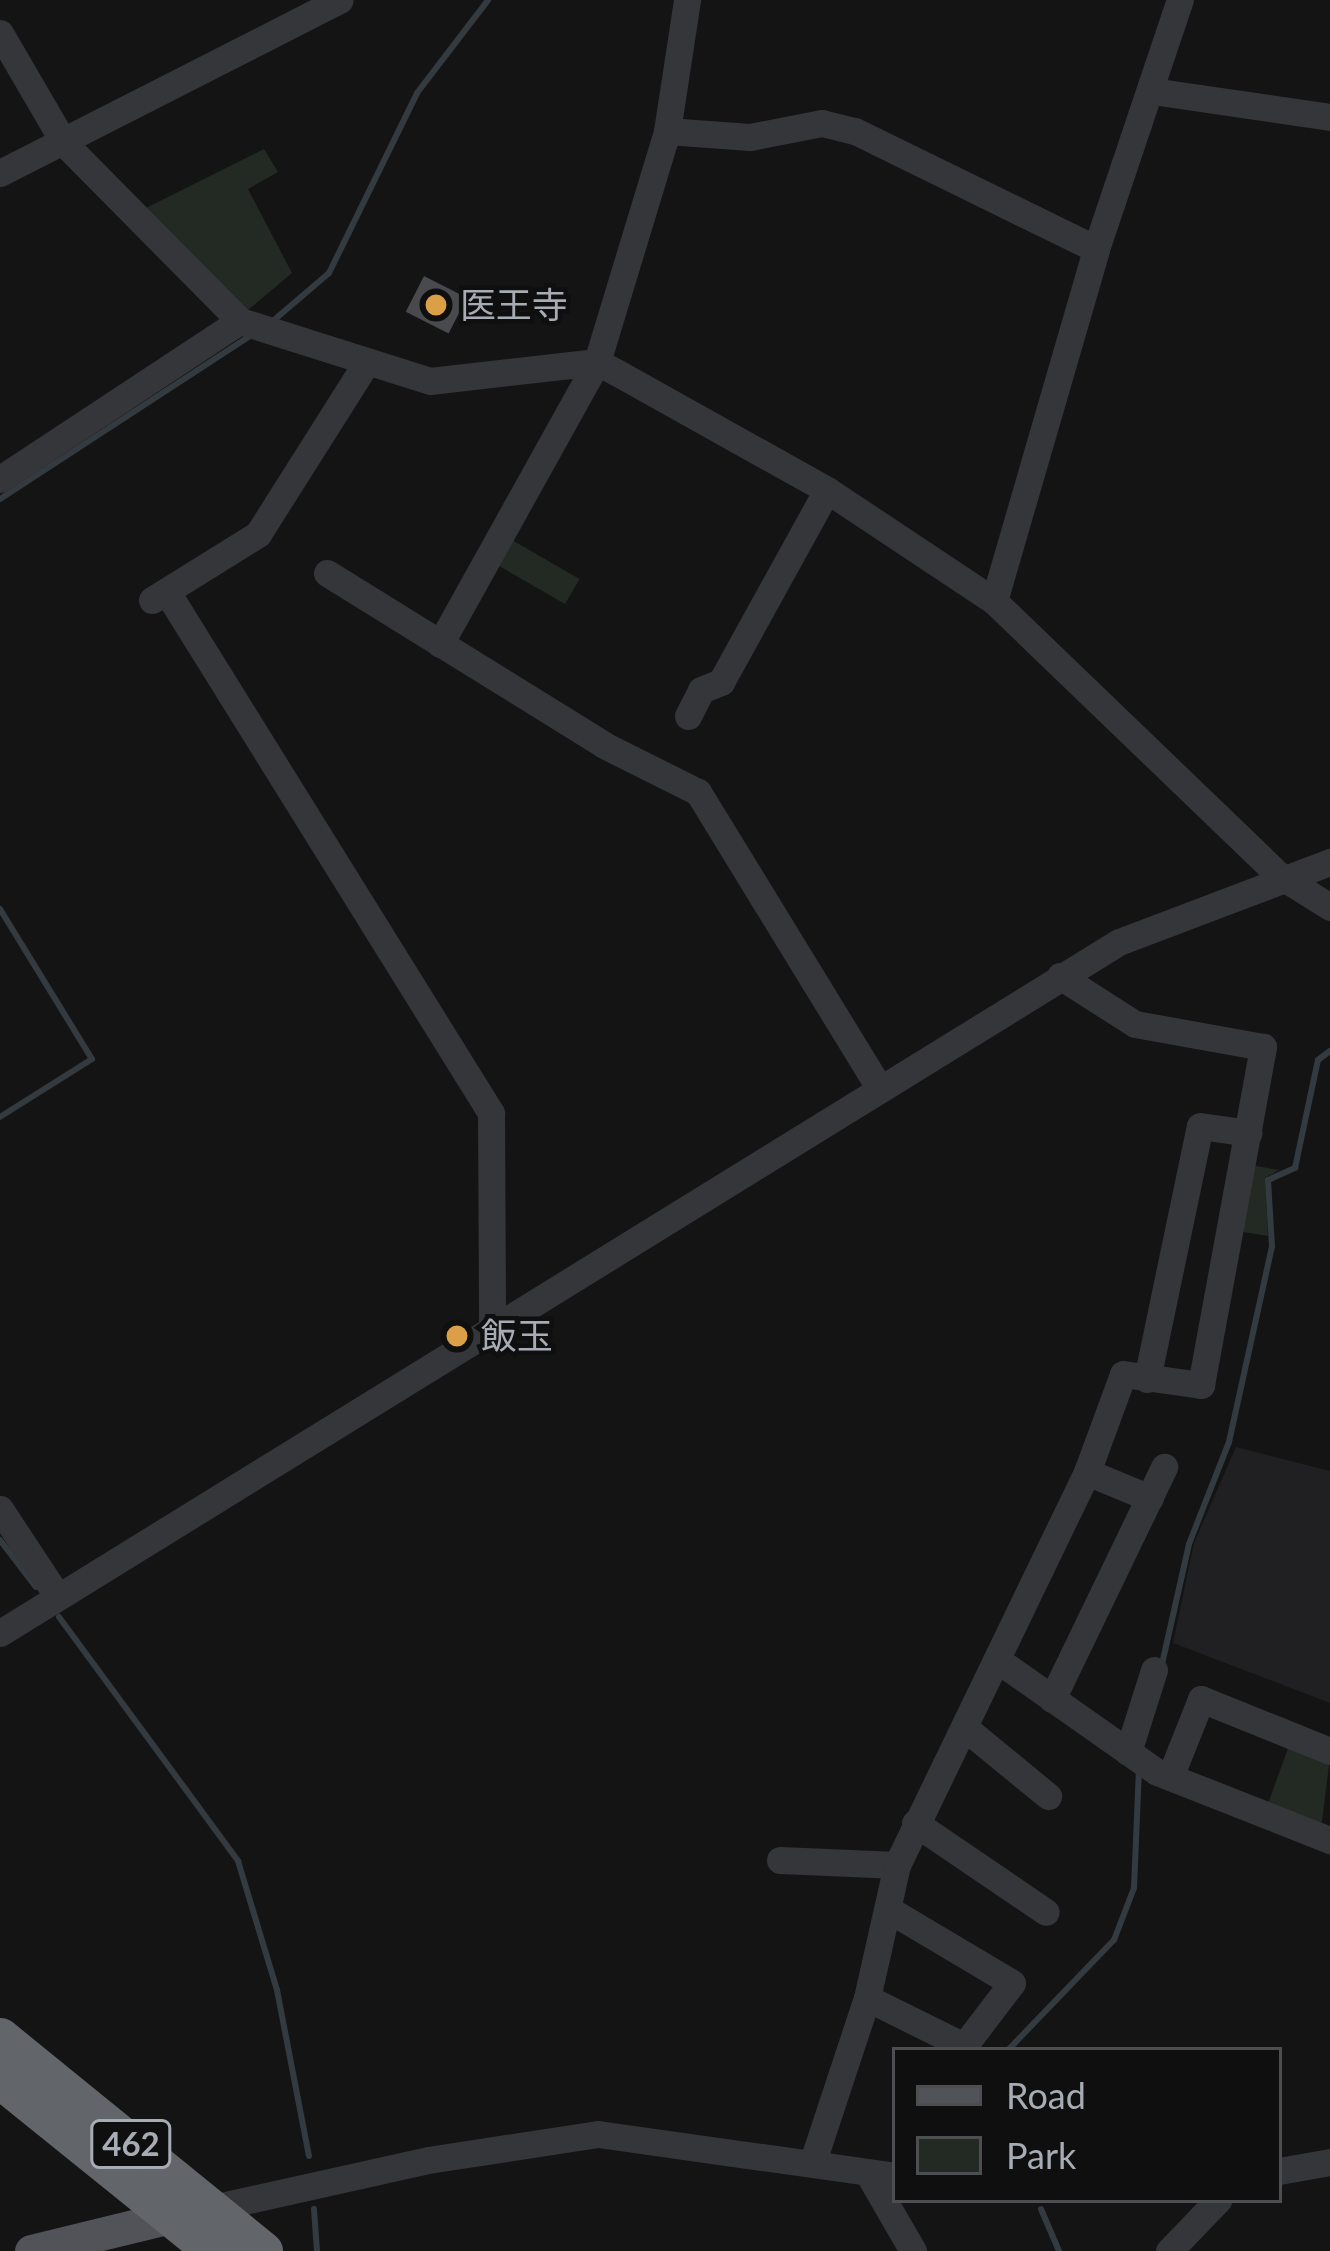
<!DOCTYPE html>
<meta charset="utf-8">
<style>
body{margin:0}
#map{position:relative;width:1330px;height:2251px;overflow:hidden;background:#141415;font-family:Lato,"Noto Sans JP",sans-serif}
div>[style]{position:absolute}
.built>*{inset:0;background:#202022}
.green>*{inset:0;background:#232923;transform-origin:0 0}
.stream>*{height:6px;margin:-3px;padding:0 3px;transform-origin:3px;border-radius:3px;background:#333b40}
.building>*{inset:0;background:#484a4d;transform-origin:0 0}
.minor>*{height:27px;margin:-13.5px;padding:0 13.5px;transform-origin:13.5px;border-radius:13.5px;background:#35363a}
.major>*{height:33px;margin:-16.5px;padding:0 16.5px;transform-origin:16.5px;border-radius:16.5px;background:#525358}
.highway>*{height:39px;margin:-19.5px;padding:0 19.5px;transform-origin:19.5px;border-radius:19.5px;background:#62656a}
.dots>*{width:33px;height:33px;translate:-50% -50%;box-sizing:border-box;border:6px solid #0f0f10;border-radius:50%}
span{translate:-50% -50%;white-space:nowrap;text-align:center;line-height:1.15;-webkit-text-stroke:9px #0f0f10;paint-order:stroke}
.shield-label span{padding:3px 9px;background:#0f0f10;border:3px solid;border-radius:9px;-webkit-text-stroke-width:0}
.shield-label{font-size:33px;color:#a7acb4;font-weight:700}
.poi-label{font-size:36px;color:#a7acb4}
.left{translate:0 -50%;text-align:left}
.legend{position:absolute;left:892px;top:2047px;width:390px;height:156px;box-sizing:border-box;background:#0f0f10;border:3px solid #4c4e52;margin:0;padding:15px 21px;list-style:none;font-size:36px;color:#a7acb4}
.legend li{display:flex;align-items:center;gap:24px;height:60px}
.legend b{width:60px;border:3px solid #4c4e52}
</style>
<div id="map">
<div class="built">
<i style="clip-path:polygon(1236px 1447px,1330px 1471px,1330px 1703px,1173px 1643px,1194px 1543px)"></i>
</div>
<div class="green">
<i style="clip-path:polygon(264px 149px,278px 172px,248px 189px,292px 273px,248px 310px,234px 310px,140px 211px)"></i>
<i style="left:512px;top:540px;width:78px;height:29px;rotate:30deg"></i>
<i style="clip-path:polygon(1250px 1165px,1279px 1170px,1265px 1178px,1268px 1236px,1237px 1231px)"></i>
<i style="clip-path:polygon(1290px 1743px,1330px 1758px,1321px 1829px,1266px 1809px)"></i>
</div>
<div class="stream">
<i style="left:274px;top:320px;width:72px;rotate:-40.5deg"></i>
<i style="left:329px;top:273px;width:200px;rotate:-63.9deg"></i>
<i style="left:417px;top:93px;width:117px;rotate:-52.6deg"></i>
<i style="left:0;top:499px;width:302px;rotate:-33.1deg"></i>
<i style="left:0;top:909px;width:176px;rotate:58.5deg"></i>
<i style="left:92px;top:1059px;width:109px;rotate:147.8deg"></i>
<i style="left:0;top:1540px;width:59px;rotate:52.5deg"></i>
<i style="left:59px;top:1617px;width:303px;rotate:53.7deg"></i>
<i style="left:238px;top:1861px;width:135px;rotate:73.2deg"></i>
<i style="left:277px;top:1990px;width:169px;rotate:79.1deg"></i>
<i style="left:1162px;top:1664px;width:123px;rotate:-77.3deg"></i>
<i style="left:1189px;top:1544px;width:110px;rotate:-68.6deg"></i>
<i style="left:1229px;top:1442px;width:201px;rotate:-77.6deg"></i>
<i style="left:1272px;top:1246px;width:66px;rotate:-93.5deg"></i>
<i style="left:1268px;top:1180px;width:30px;rotate:-24deg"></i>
<i style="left:1295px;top:1168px;width:110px;rotate:-78deg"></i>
<i style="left:1318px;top:1060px;width:15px;rotate:-37deg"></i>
<i style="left:1008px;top:2050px;width:153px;rotate:-46.1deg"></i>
<i style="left:1114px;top:1940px;width:56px;rotate:-69deg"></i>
<i style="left:1134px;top:1888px;width:118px;rotate:-87.6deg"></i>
<i style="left:314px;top:2209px;width:42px;rotate:85.9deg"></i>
<i style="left:1041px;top:2209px;width:46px;rotate:66.8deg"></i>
</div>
<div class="building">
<i style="left:424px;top:276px;width:48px;height:40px;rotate:27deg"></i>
</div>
<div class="minor">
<i style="left:0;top:33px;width:127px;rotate:59.8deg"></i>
<i style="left:64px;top:143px;width:250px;rotate:45.3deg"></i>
<i style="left:240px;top:321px;width:199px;rotate:17.5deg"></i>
<i style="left:430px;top:381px;width:168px;rotate:-6.5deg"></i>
<i style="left:597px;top:362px;width:21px;rotate:28deg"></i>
<i style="left:616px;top:372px;width:242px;rotate:29.2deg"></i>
<i style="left:827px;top:490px;width:201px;rotate:33.6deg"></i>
<i style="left:994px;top:601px;width:395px;rotate:43.9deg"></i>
<i style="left:1279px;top:875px;width:60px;rotate:32.1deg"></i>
<i style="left:1152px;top:91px;width:180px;rotate:8.3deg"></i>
<i style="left:667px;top:131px;width:83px;rotate:4.1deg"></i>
<i style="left:750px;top:137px;width:73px;rotate:-11deg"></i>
<i style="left:822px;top:123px;width:34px;rotate:14deg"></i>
<i style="left:855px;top:131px;width:268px;rotate:26.1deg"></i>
<i style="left:0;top:173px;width:381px;rotate:-27deg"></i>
<i style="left:0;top:479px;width:287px;rotate:-33.4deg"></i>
<i style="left:327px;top:573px;width:326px;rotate:31.8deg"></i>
<i style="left:604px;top:745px;width:105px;rotate:26.6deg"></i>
<i style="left:698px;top:792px;width:348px;rotate:58.5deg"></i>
<i style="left:167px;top:592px;width:614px;rotate:58.12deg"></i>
<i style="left:491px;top:1113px;width:215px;rotate:89.7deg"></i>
<i style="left:152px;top:600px;width:125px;rotate:-31.9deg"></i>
<i style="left:258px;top:534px;width:200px;rotate:-57.7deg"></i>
<i style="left:994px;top:601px;width:366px;rotate:-73.8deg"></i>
<i style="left:1096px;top:249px;width:263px;rotate:-71.4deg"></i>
<i style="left:440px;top:644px;width:323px;rotate:-60.9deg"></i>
<i style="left:597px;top:362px;width:241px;rotate:-73.1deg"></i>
<i style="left:667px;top:131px;width:133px;rotate:-81.3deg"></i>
<i style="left:688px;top:716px;width:29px;rotate:-63deg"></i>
<i style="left:701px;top:690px;width:22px;rotate:-22deg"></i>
<i style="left:721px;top:682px;width:219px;rotate:-61.1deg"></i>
<i style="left:1147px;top:1379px;width:258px;rotate:-78.2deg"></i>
<i style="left:1200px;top:1126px;width:49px;rotate:8.1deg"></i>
<i style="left:1087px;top:1472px;width:68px;rotate:22.4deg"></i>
<i style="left:0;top:1509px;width:105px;rotate:56.6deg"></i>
<i style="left:0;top:1633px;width:1315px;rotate:-31.7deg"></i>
<i style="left:1119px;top:942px;width:226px;rotate:-20.8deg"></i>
<i style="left:999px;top:1661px;width:193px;rotate:35.1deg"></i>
<i style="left:1157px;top:1772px;width:186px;rotate:21.5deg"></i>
<i style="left:1052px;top:1699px;width:258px;rotate:-64.2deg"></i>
<i style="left:964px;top:1727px;width:109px;rotate:39.4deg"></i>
<i style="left:1128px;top:1752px;width:86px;rotate:-72.4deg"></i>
<i style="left:1170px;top:1777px;width:84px;rotate:-68.3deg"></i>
<i style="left:1201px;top:1699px;width:139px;rotate:22deg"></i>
<i style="left:915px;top:1823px;width:158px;rotate:34.2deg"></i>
<i style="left:780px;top:1860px;width:117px;rotate:2.4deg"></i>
<i style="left:867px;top:1998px;width:108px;rotate:26.3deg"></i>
<i style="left:964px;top:2046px;width:79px;rotate:-52.7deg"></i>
<i style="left:1012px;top:1983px;width:141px;rotate:-149.2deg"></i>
<i style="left:813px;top:2161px;width:172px;rotate:-71.7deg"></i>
<i style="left:867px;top:1998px;width:136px;rotate:-77.3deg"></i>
<i style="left:897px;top:1865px;width:437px;rotate:-64.2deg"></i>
<i style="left:1087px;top:1472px;width:104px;rotate:-69.8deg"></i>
<i style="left:1123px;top:1374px;width:79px;rotate:8deg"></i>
<i style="left:1201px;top:1385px;width:344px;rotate:-79.6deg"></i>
<i style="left:1263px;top:1047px;width:130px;rotate:-169.8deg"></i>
<i style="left:1135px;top:1024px;width:89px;rotate:-147.4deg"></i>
<i style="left:1279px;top:2171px;width:52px;rotate:-10deg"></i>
<i style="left:869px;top:2175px;width:88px;rotate:59.9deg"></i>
<i style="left:212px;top:2208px;width:221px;rotate:-12.5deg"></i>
<i style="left:428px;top:2160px;width:172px;rotate:-8.7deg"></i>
<i style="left:598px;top:2134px;width:300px;rotate:8deg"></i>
<i style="left:1169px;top:2251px;width:71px;rotate:-46.1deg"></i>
</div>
<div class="major">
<i style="left:31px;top:2251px;width:161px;rotate:-13.7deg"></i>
</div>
<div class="highway">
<i style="left:0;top:2037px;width:339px;rotate:39.1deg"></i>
<i style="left:0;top:2079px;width:274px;rotate:38.9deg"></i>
</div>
<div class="dots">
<i style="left:436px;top:305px;background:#da9f47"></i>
<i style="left:457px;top:1336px;background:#da9f47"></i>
</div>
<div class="shield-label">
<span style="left:131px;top:2144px">462</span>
</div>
<div class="poi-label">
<span class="left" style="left:460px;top:305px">医王寺</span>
<span class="left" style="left:481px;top:1336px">飯玉</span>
</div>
<ul class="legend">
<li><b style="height:15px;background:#525358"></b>Road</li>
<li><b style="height:33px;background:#232923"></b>Park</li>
</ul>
</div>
